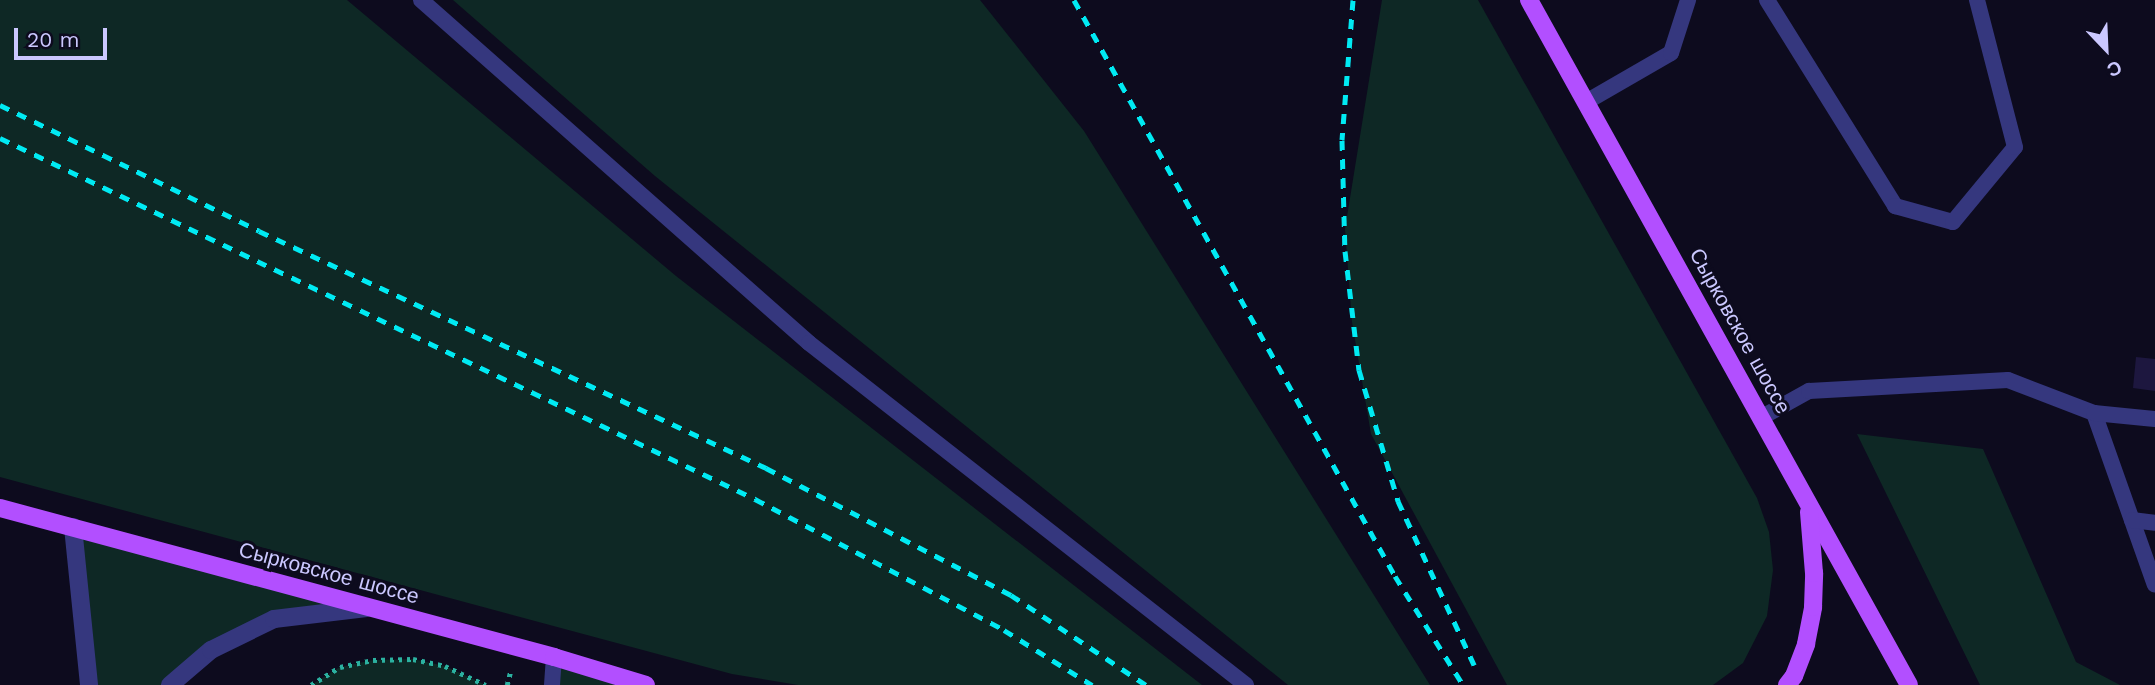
<!DOCTYPE html>
<meta charset="utf-8">
<style>
body{margin:0}
#map{position:relative;width:2155px;height:685px;overflow:hidden;background:#0d0b1e;font-family:"Work Sans",sans-serif}
div>[style]{position:absolute}
.green>*{inset:0;background:#0e2825}
.building>*{inset:0;background:#1d173f}
.path>*{height:4.5px;margin-top:-2.25px;transform-origin:0;background:repeating-linear-gradient(90deg,#2bb1a0 0 3.5px,transparent 0 8.5px)}
.service>*{height:16px;margin:-8px;padding:0 8px;transform-origin:8px;border-radius:8px;background:#35377e}
.tertiary>*{height:18px;margin:-9px;padding:0 9px;transform-origin:9px;border-radius:9px;background:#35377e}
.primary>*{height:18px;margin:-9px;padding:0 9px;transform-origin:9px;border-radius:9px;background:#b24fff}
.rail>*{height:5px;margin-top:-2.5px;transform-origin:0;background:repeating-linear-gradient(90deg,#00eaf3 0 10px,transparent 0 19px)}
span{translate:-50% -50%;white-space:nowrap;text-align:center;line-height:1.15;-webkit-text-stroke:6px #0d0b1e;paint-order:stroke}
.street-label{font-size:21px;color:#cbc8ff}
.north{position:absolute;left:2071px;top:14px;width:70px;height:70px;-webkit-text-stroke:5px #0d0b1e;paint-order:stroke;rotate:157deg;font-size:19px;font-weight:700;line-height:28px;text-align:center;color:#cbc8ff}
.north::after{content:'';display:block;margin:auto;width:24px;height:32px;background:#cbc8ff;clip-path:polygon(50% 0,100% 100%,50% 72%,0 100%)}
.scale{position:absolute;left:14px;top:28px;width:93px;height:32px;box-sizing:border-box;border:4px solid #cbc8ff;border-top:0;padding-left:9px;font-size:21px;line-height:24px;white-space:nowrap;color:#cbc8ff;-webkit-text-stroke:5px #0d0b1e;paint-order:stroke}
</style>
<div id="map">
<div class="green">
<i style="clip-path:polygon(0 0,347px 0,676px 276px,1202px 685px,798px 685px,732px 674px,0 477px)"></i>
<i style="clip-path:polygon(453px 0,980px 0,1084px 131px,1430px 685px,1288px 685px,655px 176px)"></i>
<i style="clip-path:polygon(1382px 0,1478px 0,1757px 498px,1769px 532px,1773px 570px,1767px 616px,1743px 663px,1713px 685px,1507px 685px,1371px 434px,1352px 322px,1345px 229px)"></i>
<i style="clip-path:polygon(1857px 434px,1983px 449px,2076px 662px,2120px 685px,1980px 685px)"></i>
<i style="clip-path:polygon(74px 527px,370px 608px,274px 619px,170px 685px,89px 685px)"></i>
<i style="clip-path:polygon(554px 657px,646px 685px,555px 685px)"></i>
<i style="clip-path:polygon(413px 659px,445px 666px,486px 685px,311px 685px,340px 667px,373px 660px)"></i>
</div>
<div class="building">
<i style="clip-path:polygon(2136px 357px,2155px 359px,2155px 391px,2133px 388px)"></i>
</div>
<div class="path">
<i style="left:311px;top:685px;width:34px;rotate:-32deg"></i>
<i style="left:340px;top:667px;width:34px;rotate:-12deg"></i>
<i style="left:373px;top:660px;width:40px;rotate:-1.4deg"></i>
<i style="left:413px;top:659px;width:33px;rotate:12deg"></i>
<i style="left:445px;top:666px;width:45px;rotate:24.9deg"></i>
<i style="left:507px;top:685px;width:16px;rotate:-76deg"></i>
</div>
<div class="service">
<i style="left:421px;top:0;width:518px;rotate:41.48deg"></i>
<i style="left:809px;top:343px;width:555px;rotate:38.05deg"></i>
<i style="left:1767px;top:0;width:243px;rotate:58.1deg"></i>
<i style="left:1895px;top:206px;width:60px;rotate:15.4deg"></i>
<i style="left:1953px;top:222px;width:97px;rotate:-50.4deg"></i>
<i style="left:2015px;top:147px;width:152px;rotate:-104.5deg"></i>
<i style="left:1586px;top:102px;width:98px;rotate:-30deg"></i>
<i style="left:1671px;top:53px;width:56px;rotate:-72.2deg"></i>
<i style="left:2094px;top:413px;width:182px;rotate:70.5deg"></i>
<i style="left:1762px;top:417px;width:54px;rotate:-29deg"></i>
<i style="left:1809px;top:391px;width:199px;rotate:-3.2deg"></i>
<i style="left:2008px;top:380px;width:92px;rotate:21deg"></i>
<i style="left:2094px;top:413px;width:61px;rotate:5.6deg"></i>
<i style="left:2132px;top:520px;width:23px;rotate:7deg"></i>
<i style="left:552px;top:685px;width:28px;rotate:-86deg"></i>
</div>
<div class="tertiary">
<i style="left:73px;top:527px;width:159px;rotate:84.2deg"></i>
<i style="left:170px;top:685px;width:54px;rotate:-40.5deg"></i>
<i style="left:211px;top:650px;width:70px;rotate:-26.2deg"></i>
<i style="left:274px;top:619px;width:93px;rotate:-6.8deg"></i>
</div>
<div class="primary">
<i style="left:1529px;top:0;width:783px;rotate:60.98deg"></i>
<i style="left:0;top:508px;width:574px;rotate:15.05deg"></i>
<i style="left:554px;top:657px;width:96px;rotate:16.9deg"></i>
<i style="left:1787px;top:685px;width:11px;rotate:-52deg"></i>
<i style="left:1794px;top:676px;width:34px;rotate:-69deg"></i>
<i style="left:1806px;top:644px;width:38px;rotate:-79deg"></i>
<i style="left:1813px;top:607px;width:34px;rotate:-88deg"></i>
<i style="left:1814px;top:573px;width:61px;rotate:-94.7deg"></i>
</div>
<div class="rail">
<i style="left:1074px;top:0;width:659px;rotate:60.87deg"></i>
<i style="left:1395px;top:576px;width:128px;rotate:58deg"></i>
<i style="left:1353px;top:0;width:140px;rotate:94.5deg"></i>
<i style="left:1342px;top:140px;width:111px;rotate:88.5deg"></i>
<i style="left:1345px;top:251px;width:120px;rotate:83.3deg"></i>
<i style="left:1359px;top:370px;width:137px;rotate:73.4deg"></i>
<i style="left:1398px;top:501px;width:181px;rotate:65.1deg"></i>
<i style="left:0;top:105px;width:288px;rotate:25.9deg"></i>
<i style="left:259px;top:231px;width:560px;rotate:25.05deg"></i>
<i style="left:766px;top:468px;width:276px;rotate:27.4deg"></i>
<i style="left:1011px;top:595px;width:162px;rotate:33.7deg"></i>
<i style="left:0;top:138px;width:837px;rotate:25.55deg"></i>
<i style="left:755px;top:499px;width:281px;rotate:27.7deg"></i>
<i style="left:1004px;top:630px;width:104px;rotate:32deg"></i>
</div>
<div class="street-label">
<span style="left:1740px;top:331px;rotate:61deg">Сырковское шоссе</span>
<span style="left:329px;top:573px;rotate:15deg">Сырковское шоссе</span>
</div>
<div class="north">С</div>
<div class="scale">20 m</div>
</div>
